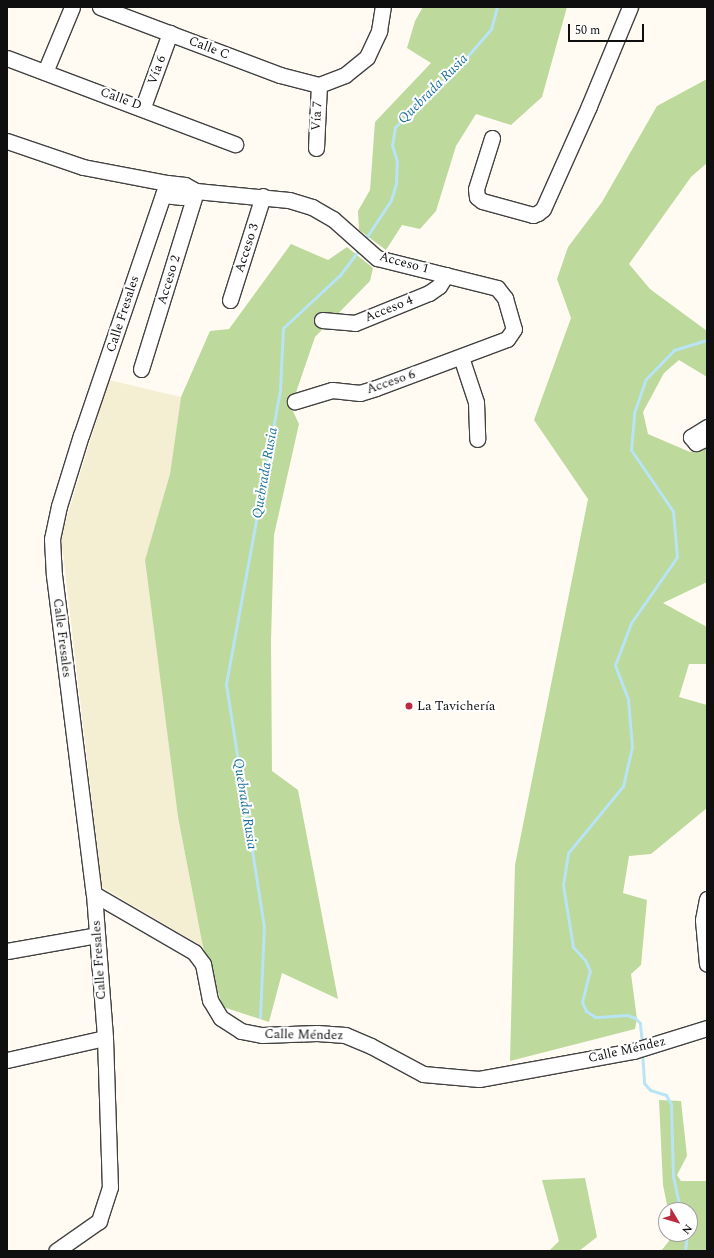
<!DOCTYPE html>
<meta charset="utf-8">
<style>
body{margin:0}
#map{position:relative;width:714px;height:1258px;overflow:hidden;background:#fffbf2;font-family:Spectral,serif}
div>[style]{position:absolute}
.farmland>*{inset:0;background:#f4eed2}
.forest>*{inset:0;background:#bdd99b}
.stream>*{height:3px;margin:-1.5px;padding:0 1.5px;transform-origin:1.5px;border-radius:1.5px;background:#b8e4f5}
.roads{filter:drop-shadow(1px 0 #424242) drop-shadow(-1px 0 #424242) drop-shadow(0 1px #424242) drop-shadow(0 -1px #424242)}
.minor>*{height:15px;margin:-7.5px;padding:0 7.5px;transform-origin:7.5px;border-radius:7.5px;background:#fff}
.dots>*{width:11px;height:11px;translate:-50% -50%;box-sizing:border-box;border:2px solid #fff;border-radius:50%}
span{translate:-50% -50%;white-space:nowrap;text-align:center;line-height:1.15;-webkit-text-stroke:4px #fff;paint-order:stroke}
.street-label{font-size:13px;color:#0f0f0f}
.poi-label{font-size:13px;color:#0f0f0f}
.left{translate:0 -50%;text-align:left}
.water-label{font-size:14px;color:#1b729e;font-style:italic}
.frame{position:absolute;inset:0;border:8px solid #0f0f0f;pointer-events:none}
.north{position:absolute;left:658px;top:1202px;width:40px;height:40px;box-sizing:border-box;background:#fff;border:1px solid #9f9f9f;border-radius:50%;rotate:128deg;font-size:11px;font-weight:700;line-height:16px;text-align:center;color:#0f0f0f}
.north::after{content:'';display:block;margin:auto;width:14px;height:18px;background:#bc2a3f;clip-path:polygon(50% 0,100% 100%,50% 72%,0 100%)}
.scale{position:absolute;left:568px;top:24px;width:76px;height:18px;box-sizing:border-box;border:2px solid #0f0f0f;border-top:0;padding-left:5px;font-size:12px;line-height:14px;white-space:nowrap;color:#0f0f0f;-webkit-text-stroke:3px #fff;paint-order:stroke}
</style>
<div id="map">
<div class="farmland">
<i style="clip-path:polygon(109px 380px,181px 397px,170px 474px,145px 560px,178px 817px,203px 947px,102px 887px,61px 536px)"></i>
</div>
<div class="forest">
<i style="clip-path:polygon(423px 7px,567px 7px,542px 97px,511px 125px,476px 114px,456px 146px,436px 211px,420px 229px,402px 225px,386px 250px,359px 230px,358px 211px,370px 190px,375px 122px,431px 63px,407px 48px,415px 21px)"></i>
<i style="clip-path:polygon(707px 79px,707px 163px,691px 177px,629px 264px,650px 289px,707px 331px,707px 377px,679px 360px,664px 373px,643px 412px,648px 434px,690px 452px,707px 447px,707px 582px,663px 603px,707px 627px,707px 664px,689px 664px,679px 697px,707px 705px,707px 808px,651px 854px,629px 856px,623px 893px,647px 900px,641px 965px,631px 974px,637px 1019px,635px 1029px,510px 1061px,515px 865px,588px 499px,534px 420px,571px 318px,557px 279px,568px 247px,602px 202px,657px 106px)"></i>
<i style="clip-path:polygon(291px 244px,328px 260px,347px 247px,373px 268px,370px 281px,315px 337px,291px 407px,299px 424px,274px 535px,271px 640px,272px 771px,298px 790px,338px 999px,282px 973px,269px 1022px,223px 1007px,203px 947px,178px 817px,145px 560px,170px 474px,181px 397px,210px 331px,229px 329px)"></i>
<i style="clip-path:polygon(659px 1100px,681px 1101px,687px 1156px,677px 1175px,681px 1181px,707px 1181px,707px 1251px,661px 1251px,669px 1241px,669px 1234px,690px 1234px,690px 1210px,668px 1210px,663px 1185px)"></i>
<i style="clip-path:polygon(585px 1178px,597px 1237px,579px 1251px,549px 1251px,559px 1241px,542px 1180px)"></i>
</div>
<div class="stream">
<i style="left:364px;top:241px;width:49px;rotate:-56.6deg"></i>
<i style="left:391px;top:200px;width:17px;rotate:-73deg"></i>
<i style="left:396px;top:184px;width:23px;rotate:-88deg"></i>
<i style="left:397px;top:161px;width:16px;rotate:-108deg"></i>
<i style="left:392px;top:146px;width:19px;rotate:-81deg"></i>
<i style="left:395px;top:127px;width:78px;rotate:-42.9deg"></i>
<i style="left:452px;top:74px;width:60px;rotate:-49.1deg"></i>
<i style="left:491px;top:29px;width:23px;rotate:-75deg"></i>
<i style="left:260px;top:1017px;width:90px;rotate:-87.5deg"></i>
<i style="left:264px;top:927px;width:246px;rotate:-98.9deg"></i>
<i style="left:226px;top:684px;width:300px;rotate:-79.6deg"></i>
<i style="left:280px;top:389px;width:61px;rotate:-87.2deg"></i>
<i style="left:283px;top:328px;width:78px;rotate:-42.9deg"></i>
<i style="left:340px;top:275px;width:34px;rotate:-53deg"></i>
<i style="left:642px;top:1043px;width:20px;rotate:-96deg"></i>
<i style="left:640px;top:1023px;width:7px;rotate:-135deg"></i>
<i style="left:635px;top:1018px;width:9px;rotate:-159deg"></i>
<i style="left:627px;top:1015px;width:32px;rotate:176deg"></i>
<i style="left:595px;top:1017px;width:11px;rotate:-146deg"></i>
<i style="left:586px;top:1011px;width:10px;rotate:-114deg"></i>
<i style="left:582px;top:1002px;width:32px;rotate:-76deg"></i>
<i style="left:590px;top:971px;width:12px;rotate:-114deg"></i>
<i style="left:585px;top:960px;width:18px;rotate:-133deg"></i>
<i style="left:573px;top:947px;width:63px;rotate:-99.2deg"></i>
<i style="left:563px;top:885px;width:32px;rotate:-81deg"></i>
<i style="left:568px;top:853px;width:87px;rotate:-50.6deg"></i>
<i style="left:623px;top:786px;width:40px;rotate:-77deg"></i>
<i style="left:632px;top:747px;width:48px;rotate:-94.8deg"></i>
<i style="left:628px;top:699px;width:36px;rotate:-111deg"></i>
<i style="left:615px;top:665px;width:45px;rotate:-69.1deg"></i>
<i style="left:631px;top:623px;width:80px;rotate:-55.1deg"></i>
<i style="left:677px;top:557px;width:46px;rotate:-95deg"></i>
<i style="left:673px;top:511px;width:74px;rotate:-124.5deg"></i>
<i style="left:631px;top:450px;width:37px;rotate:-85deg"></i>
<i style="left:634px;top:413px;width:36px;rotate:-71deg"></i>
<i style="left:646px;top:379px;width:40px;rotate:-46deg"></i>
<i style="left:674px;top:350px;width:34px;rotate:-17deg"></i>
<i style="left:642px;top:1052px;width:31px;rotate:86deg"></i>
<i style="left:644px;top:1083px;width:9px;rotate:49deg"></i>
<i style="left:650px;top:1090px;width:17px;rotate:17deg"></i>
<i style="left:666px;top:1095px;width:10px;rotate:61deg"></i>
<i style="left:671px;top:1104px;width:72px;rotate:88.4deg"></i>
<i style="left:673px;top:1176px;width:35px;rotate:78deg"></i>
<i style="left:685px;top:1251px;width:17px;rotate:-83deg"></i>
</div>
<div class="roads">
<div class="minor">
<i style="left:100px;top:7px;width:192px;rotate:20.7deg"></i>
<i style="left:280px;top:75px;width:40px;rotate:14.4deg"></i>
<i style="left:7px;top:58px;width:244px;rotate:20.7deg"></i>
<i style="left:45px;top:72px;width:70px;rotate:-67.4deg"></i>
<i style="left:319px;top:85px;width:28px;rotate:-21deg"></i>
<i style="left:345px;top:75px;width:28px;rotate:-39deg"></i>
<i style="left:367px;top:57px;width:29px;rotate:-65deg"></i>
<i style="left:379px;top:31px;width:24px;rotate:-81deg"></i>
<i style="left:143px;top:107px;width:79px;rotate:-70deg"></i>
<i style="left:492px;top:138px;width:53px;rotate:107.4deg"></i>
<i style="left:476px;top:189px;width:8px;rotate:83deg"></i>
<i style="left:477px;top:197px;width:6px;rotate:39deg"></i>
<i style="left:482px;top:201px;width:53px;rotate:15.4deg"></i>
<i style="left:533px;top:215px;width:5px;rotate:-22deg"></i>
<i style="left:538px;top:213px;width:6px;rotate:-39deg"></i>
<i style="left:543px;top:209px;width:113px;rotate:-65.9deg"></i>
<i style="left:589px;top:106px;width:107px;rotate:-67.5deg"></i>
<i style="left:7px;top:141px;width:80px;rotate:18.9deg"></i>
<i style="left:83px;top:167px;width:86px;rotate:10.8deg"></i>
<i style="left:167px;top:183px;width:266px;rotate:108.8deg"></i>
<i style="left:81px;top:435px;width:74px;rotate:107.2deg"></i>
<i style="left:59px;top:506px;width:34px;rotate:102deg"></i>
<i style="left:52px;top:539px;width:36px;rotate:87deg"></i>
<i style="left:54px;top:575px;width:321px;rotate:82.9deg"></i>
<i style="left:94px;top:894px;width:144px;rotate:85.6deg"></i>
<i style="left:105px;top:1038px;width:149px;rotate:88.1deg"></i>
<i style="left:110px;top:1187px;width:36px;rotate:108deg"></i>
<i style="left:99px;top:1221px;width:52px;rotate:145.1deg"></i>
<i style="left:316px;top:148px;width:63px;rotate:-87.3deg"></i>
<i style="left:167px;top:183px;width:18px;rotate:6deg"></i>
<i style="left:185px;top:185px;width:13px;rotate:29deg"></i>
<i style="left:196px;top:191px;width:93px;rotate:5.5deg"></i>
<i style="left:289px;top:200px;width:24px;rotate:17deg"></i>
<i style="left:312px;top:207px;width:24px;rotate:30deg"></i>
<i style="left:333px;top:219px;width:59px;rotate:41.6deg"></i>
<i style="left:377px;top:258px;width:124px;rotate:14deg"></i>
<i style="left:497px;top:288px;width:13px;rotate:51deg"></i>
<i style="left:505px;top:298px;width:32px;rotate:74deg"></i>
<i style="left:514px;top:329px;width:12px;rotate:125deg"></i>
<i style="left:507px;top:339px;width:140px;rotate:159.5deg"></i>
<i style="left:376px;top:388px;width:17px;rotate:163deg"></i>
<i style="left:360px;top:393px;width:28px;rotate:-174deg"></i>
<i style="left:332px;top:390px;width:39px;rotate:163deg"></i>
<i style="left:163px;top:195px;width:19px;rotate:6deg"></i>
<i style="left:182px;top:197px;width:15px;rotate:-23deg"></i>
<i style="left:230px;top:300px;width:109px;rotate:-72.4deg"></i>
<i style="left:322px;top:320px;width:33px;rotate:5deg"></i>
<i style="left:355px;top:323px;width:80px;rotate:-22.1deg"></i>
<i style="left:429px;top:293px;width:12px;rotate:-35deg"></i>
<i style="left:439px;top:286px;width:13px;rotate:-58deg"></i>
<i style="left:461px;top:357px;width:47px;rotate:71.6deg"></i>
<i style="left:476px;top:402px;width:37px;rotate:88deg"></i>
<i style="left:141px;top:369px;width:186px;rotate:-72.8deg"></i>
<i style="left:707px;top:427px;width:19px;rotate:148deg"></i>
<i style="left:691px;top:437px;width:8px;rotate:50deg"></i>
<i style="left:696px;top:443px;width:12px;rotate:-24deg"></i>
<i style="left:94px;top:894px;width:116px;rotate:30.1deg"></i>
<i style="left:194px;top:952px;width:15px;rotate:53deg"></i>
<i style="left:203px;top:964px;width:37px;rotate:79deg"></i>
<i style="left:210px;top:1000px;width:21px;rotate:59deg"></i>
<i style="left:221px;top:1018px;width:24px;rotate:33deg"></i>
<i style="left:241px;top:1031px;width:21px;rotate:11deg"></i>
<i style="left:262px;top:1035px;width:55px;rotate:-2.1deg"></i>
<i style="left:317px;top:1033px;width:28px;rotate:4deg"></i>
<i style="left:345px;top:1035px;width:28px;rotate:23deg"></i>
<i style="left:371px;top:1046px;width:59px;rotate:28.3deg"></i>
<i style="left:423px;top:1074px;width:56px;rotate:5.1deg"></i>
<i style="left:479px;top:1079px;width:157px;rotate:-10.3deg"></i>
<i style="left:633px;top:1051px;width:77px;rotate:-17.3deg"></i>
<i style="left:707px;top:899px;width:21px;rotate:101deg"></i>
<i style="left:703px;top:920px;width:44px;rotate:84.8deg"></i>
<i style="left:7px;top:951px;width:91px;rotate:-10.1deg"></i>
<i style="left:7px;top:1060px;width:100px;rotate:-12.7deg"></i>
</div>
</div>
<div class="dots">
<i style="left:409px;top:706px;background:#bc2a3f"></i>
</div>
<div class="street-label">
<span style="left:209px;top:48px;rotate:21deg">Calle C</span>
<span style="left:157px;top:70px;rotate:-70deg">Vía 6</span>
<span style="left:121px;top:99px;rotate:20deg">Calle D</span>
<span style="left:317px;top:116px;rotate:-87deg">Vía 7</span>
<span style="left:247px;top:248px;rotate:-72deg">Acceso 3</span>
<span style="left:404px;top:263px;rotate:15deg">Acceso 1</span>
<span style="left:169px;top:280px;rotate:-73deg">Acceso 2</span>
<span style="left:389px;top:309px;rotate:-22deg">Acceso 4</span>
<span style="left:123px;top:314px;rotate:-72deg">Calle Fresales</span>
<span style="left:391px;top:382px;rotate:-19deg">Acceso 6</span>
<span style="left:62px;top:638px;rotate:83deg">Calle Fresales</span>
<span style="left:99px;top:960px;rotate:-94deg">Calle Fresales</span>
<span style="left:304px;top:1035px;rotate:1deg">Calle Méndez</span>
<span style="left:627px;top:1050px;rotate:-13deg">Calle Méndez</span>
</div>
<div class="poi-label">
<span class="left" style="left:417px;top:706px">La Tavichería</span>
</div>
<div class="water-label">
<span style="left:433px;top:89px;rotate:-45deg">Quebrada Rusia</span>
<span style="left:265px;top:473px;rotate:-80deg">Quebrada Rusia</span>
<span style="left:245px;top:804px;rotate:81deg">Quebrada Rusia</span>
</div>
<div class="frame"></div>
<div class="north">N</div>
<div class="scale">50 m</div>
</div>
